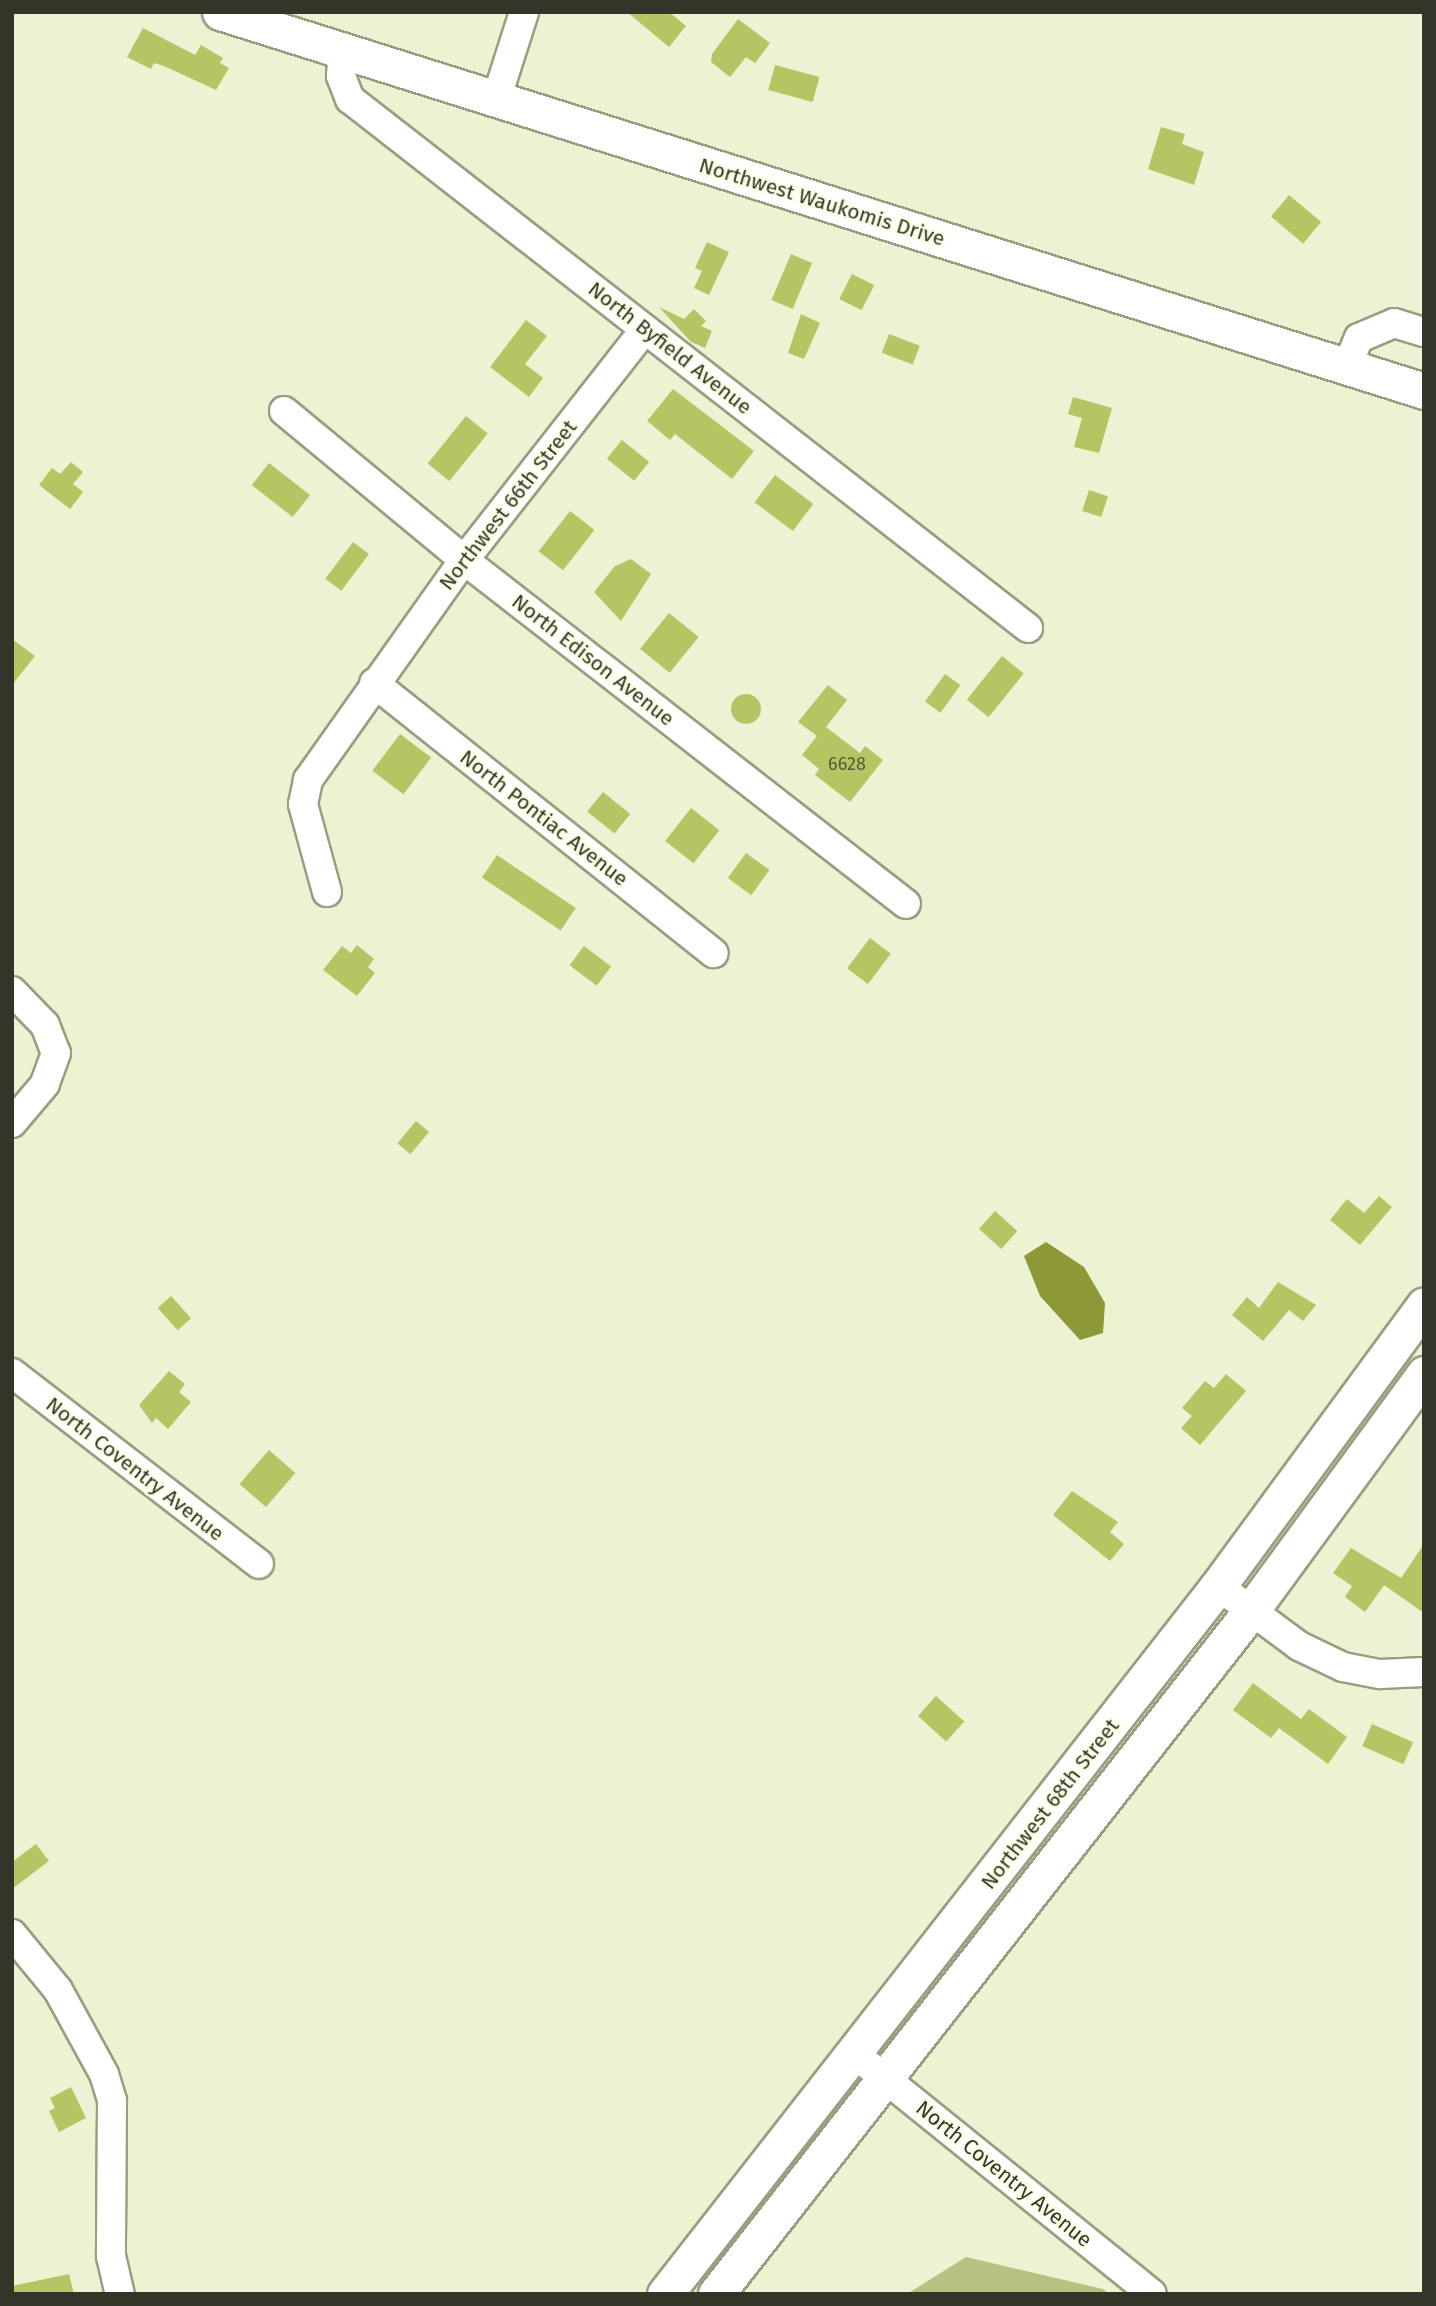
<!DOCTYPE html>
<style>
body{margin:0}
#map{position:relative;width:1436px;height:2306px;overflow:hidden;background:#ecf2d2;font-family:"Fira Sans",sans-serif}
div>[style]{position:absolute}
.green>*{inset:0;background:#b7c282}
.water>*{inset:0;background:#8d9937}
.building>*{inset:0;background:#b7c464;transform-origin:0 0}
.round{border-radius:50%}
.roads{filter:drop-shadow(2px 0 #999e81) drop-shadow(-2px 0 #999e81) drop-shadow(0 2px #999e81) drop-shadow(0 -2px #999e81)}
.minor>*{height:28px;margin:-14px;padding:0 14px;transform-origin:14px;border-radius:14px;background:#fff}
.major>*{height:35px;margin:-17.5px;padding:0 17.5px;transform-origin:17.5px;border-radius:17.5px;background:#fff}
span{translate:-50% -50%;white-space:nowrap;text-align:center;line-height:1.15;-webkit-text-stroke:5px #faffe5;paint-order:stroke}
.number-label{font-size:18px;color:#535937}
.number-label span{-webkit-text-stroke-width:0}
.street-label{font-size:21px;color:#323528}
.frame{position:absolute;inset:0;border:14px solid #323528;pointer-events:none}
</style>
<div id="map">
<div class="green">
<i style="clip-path:polygon(966px 2257px,1103px 2289px,1109px 2294px,907px 2294px)"></i>
</div>
<div class="water">
<i style="clip-path:polygon(1046px 1242px,1084px 1267px,1105px 1303px,1103px 1333px,1080px 1340px,1040px 1296px,1024px 1256px)"></i>
</div>
<div class="building">
<i style="clip-path:polygon(627px 12px,669px 12px,686px 26px,669px 47px)"></i>
<i style="clip-path:polygon(738px 19px,770px 43px,755px 63px,746px 57px,730px 77px,711px 62px,712px 54px)"></i>
<i style="clip-path:polygon(143px 28px,195px 55px,201px 45px,223px 58px,220px 63px,229px 68px,216px 90px,164px 66px,154px 63px,151px 69px,127px 57px)"></i>
<i style="left:775px;top:65px;width:46px;height:26px;rotate:15deg"></i>
<i style="clip-path:polygon(1161px 127px,1185px 134px,1182px 144px,1204px 152px,1194px 185px,1148px 169px)"></i>
<i style="left:1289px;top:195px;width:42px;height:28px;rotate:40deg"></i>
<i style="clip-path:polygon(707px 242px,729px 252px,709px 295px,694px 288px,702px 271px,695px 268px)"></i>
<i style="left:791px;top:254px;width:23px;height:50px;rotate:23deg"></i>
<i style="left:852px;top:274px;width:25px;height:28px;rotate:27deg"></i>
<i style="clip-path:polygon(659px 307px,684px 319px,694px 309px,706px 321px,701px 326px,712px 331px,705px 348px,691px 342px)"></i>
<i style="clip-path:polygon(801px 314px,820px 323px,804px 359px,788px 353px)"></i>
<i style="clip-path:polygon(526px 320px,547px 336px,525px 364px,543px 378px,529px 397px,490px 367px)"></i>
<i style="left:889px;top:334px;width:33px;height:20px;rotate:21deg"></i>
<i style="clip-path:polygon(673px 389px,754px 451px,732px 479px,675px 434px,670px 440px,647px 421px)"></i>
<i style="clip-path:polygon(1073px 397px,1112px 408px,1099px 453px,1074px 447px,1082px 418px,1068px 414px)"></i>
<i style="left:466px;top:416px;width:28px;height:61px;rotate:39deg"></i>
<i style="left:622px;top:440px;width:35px;height:24px;rotate:39deg"></i>
<i style="clip-path:polygon(71px 462px,83px 472px,73px 484px,83px 492px,70px 509px,39px 485px,52px 468px,60px 474px)"></i>
<i style="left:269px;top:463px;width:52px;height:28px;rotate:38deg"></i>
<i style="left:775px;top:475px;width:48px;height:34px;rotate:37deg"></i>
<i style="left:1089px;top:490px;width:20px;height:22px;rotate:18deg"></i>
<i style="left:570px;top:511px;width:31px;height:51px;rotate:38deg"></i>
<i style="left:353px;top:542px;width:20px;height:46px;rotate:37deg"></i>
<i style="clip-path:polygon(631px 559px,651px 574px,621px 621px,594px 592px,615px 566px)"></i>
<i style="left:669px;top:613px;width:38px;height:46px;rotate:39deg"></i>
<i style="clip-path:polygon(12px 639px,35px 656px,12px 685px)"></i>
<i style="left:1002px;top:656px;width:28px;height:56px;rotate:39deg"></i>
<i style="left:945px;top:674px;width:19px;height:34px;rotate:36deg"></i>
<i style="clip-path:polygon(828px 685px,847px 700px,826px 727px,860px 753px,865px 746px,883px 760px,850px 802px,815px 775px,819px 769px,802px 755px,817px 736px,798px 722px)"></i>
<i class="round" style="left:731px;top:694px;width:30px;height:30px"></i>
<i style="left:400px;top:734px;width:39px;height:46px;rotate:37deg"></i>
<i style="left:603px;top:792px;width:35px;height:25px;rotate:39deg"></i>
<i style="left:691px;top:808px;width:36px;height:42px;rotate:38deg"></i>
<i style="left:746px;top:853px;width:29px;height:31px;rotate:36deg"></i>
<i style="left:497px;top:855px;width:95px;height:27px;rotate:34deg"></i>
<i style="left:870px;top:938px;width:26px;height:38px;rotate:37deg"></i>
<i style="clip-path:polygon(357px 945px,374px 959px,368px 967px,375px 973px,357px 996px,323px 970px,342px 946px,351px 953px)"></i>
<i style="left:584px;top:946px;width:34px;height:24px;rotate:37deg"></i>
<i style="left:416px;top:1121px;width:17px;height:29px;rotate:40deg"></i>
<i style="clip-path:polygon(1379px 1196px,1392px 1207px,1360px 1245px,1330px 1220px,1347px 1199px,1364px 1213px)"></i>
<i style="left:995px;top:1211px;width:30px;height:24px;rotate:42deg"></i>
<i style="clip-path:polygon(1278px 1282px,1316px 1305px,1303px 1321px,1289px 1310px,1263px 1341px,1232px 1315px,1247px 1297px,1259px 1308px)"></i>
<i style="left:171px;top:1296px;width:30px;height:18px;rotate:48deg"></i>
<i style="clip-path:polygon(169px 1371px,185px 1384px,179px 1392px,191px 1402px,168px 1429px,156px 1418px,152px 1423px,139px 1405px)"></i>
<i style="clip-path:polygon(1226px 1374px,1246px 1391px,1200px 1445px,1181px 1428px,1192px 1416px,1182px 1408px,1205px 1381px,1214px 1388px)"></i>
<i style="left:269px;top:1450px;width:35px;height:45px;rotate:41deg"></i>
<i style="clip-path:polygon(1072px 1491px,1118px 1522px,1110px 1532px,1124px 1544px,1110px 1561px,1053px 1515px)"></i>
<i style="clip-path:polygon(1424px 1544px,1424px 1613px,1384px 1585px,1365px 1612px,1345px 1597px,1352px 1586px,1333px 1573px,1351px 1548px,1401px 1578px)"></i>
<i style="clip-path:polygon(1253px 1683px,1301px 1719px,1309px 1709px,1347px 1737px,1328px 1764px,1279px 1728px,1271px 1738px,1233px 1710px)"></i>
<i style="left:936px;top:1696px;width:38px;height:27px;rotate:42deg"></i>
<i style="left:1372px;top:1724px;width:45px;height:24px;rotate:24deg"></i>
<i style="clip-path:polygon(36px 1844px,49px 1861px,12px 1889px,12px 1862px)"></i>
<i style="clip-path:polygon(71px 2087px,86px 2118px,59px 2132px,49px 2111px,55px 2108px,50px 2098px)"></i>
<i style="clip-path:polygon(69px 2274px,74px 2294px,12px 2294px,12px 2286px)"></i>
</div>
<div class="roads">
<div class="minor">
<i style="left:343px;top:52px;width:24px;rotate:95deg"></i>
<i style="left:341px;top:76px;width:25px;rotate:69deg"></i>
<i style="left:350px;top:99px;width:860px;rotate:37.96deg"></i>
<i style="left:496px;top:100px;width:92px;rotate:-72.3deg"></i>
<i style="left:1347px;top:367px;width:31px;rotate:-68deg"></i>
<i style="left:1359px;top:338px;width:38px;rotate:-23deg"></i>
<i style="left:1394px;top:323px;width:31px;rotate:17deg"></i>
<i style="left:284px;top:411px;width:234px;rotate:39.6deg"></i>
<i style="left:464px;top:560px;width:560px;rotate:37.89deg"></i>
<i style="left:374px;top:683px;width:434px;rotate:38.5deg"></i>
<i style="left:327px;top:892px;width:91px;rotate:-105.3deg"></i>
<i style="left:303px;top:804px;width:25px;rotate:-78deg"></i>
<i style="left:308px;top:780px;width:270px;rotate:-54.7deg"></i>
<i style="left:464px;top:560px;width:293px;rotate:-51.9deg"></i>
<i style="left:12px;top:991px;width:47px;rotate:45.9deg"></i>
<i style="left:45px;top:1025px;width:30px;rotate:69deg"></i>
<i style="left:56px;top:1053px;width:33px;rotate:110deg"></i>
<i style="left:45px;top:1084px;width:51px;rotate:130.2deg"></i>
<i style="left:12px;top:1373px;width:312px;rotate:37.7deg"></i>
<i style="left:1218px;top:1586px;width:101px;rotate:36.5deg"></i>
<i style="left:1299px;top:1646px;width:49px;rotate:25.5deg"></i>
<i style="left:1343px;top:1667px;width:38px;rotate:11deg"></i>
<i style="left:1380px;top:1674px;width:44px;rotate:-2.6deg"></i>
<i style="left:12px;top:1934px;width:72px;rotate:50.6deg"></i>
<i style="left:58px;top:1990px;width:96px;rotate:61.3deg"></i>
<i style="left:104px;top:2074px;width:28px;rotate:73deg"></i>
<i style="left:112px;top:2101px;width:155px;rotate:90.4deg"></i>
<i style="left:111px;top:2256px;width:39px;rotate:77deg"></i>
<i style="left:856px;top:2055px;width:380px;rotate:38.9deg"></i>
</div>
<div class="major">
<i style="left:220px;top:12px;width:1262px;rotate:17.47deg"></i>
<i style="left:665px;top:2294px;width:898px;rotate:-52.01deg"></i>
<i style="left:1218px;top:1586px;width:348px;rotate:-53.7deg"></i>
<i style="left:716px;top:2294px;width:866px;rotate:-51.94deg"></i>
<i style="left:1250px;top:1612px;width:295px;rotate:-53.8deg"></i>
</div>
</div>
<div class="number-label">
<span style="left:847px;top:764px">6628</span>
</div>
<div class="street-label">
<span style="left:822px;top:202px;rotate:17deg">Northwest Waukomis Drive</span>
<span style="left:670px;top:348px;rotate:38deg">North Byfield Avenue</span>
<span style="left:508px;top:505px;rotate:-52deg">Northwest 66th Street</span>
<span style="left:593px;top:660px;rotate:38deg">North Edison Avenue</span>
<span style="left:544px;top:818px;rotate:38deg">North Pontiac Avenue</span>
<span style="left:135px;top:1469px;rotate:38deg">North Coventry Avenue</span>
<span style="left:1050px;top:1804px;rotate:-52deg">Northwest 68th Street</span>
<span style="left:1004px;top:2174px;rotate:39deg">North Coventry Avenue</span>
</div>
<div class="frame"></div>
</div>
